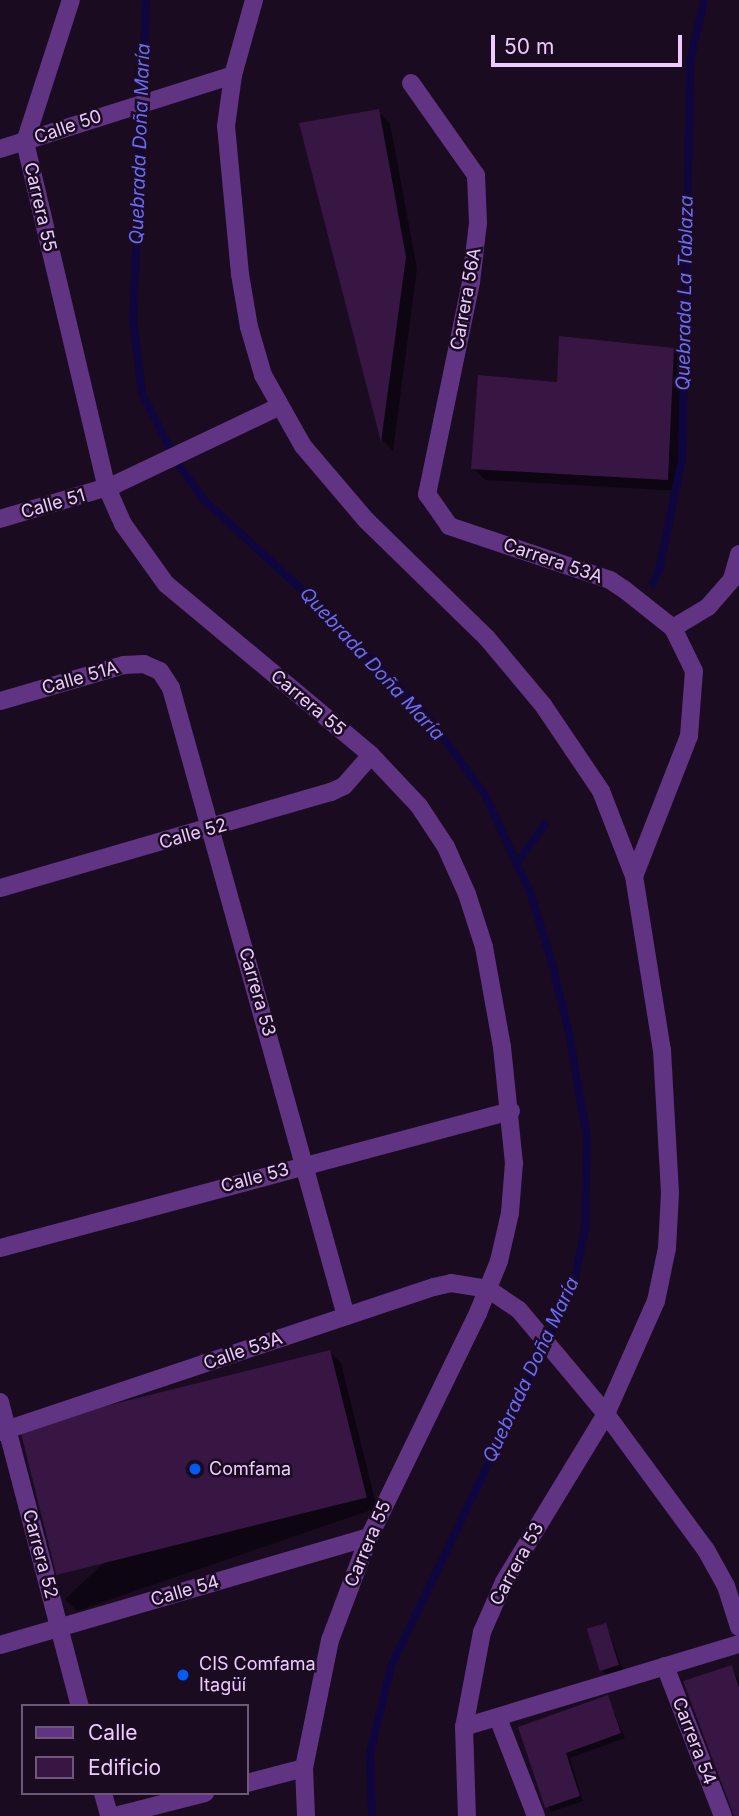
<!DOCTYPE html>
<meta charset="utf-8">
<style>
body{margin:0}
#map{position:relative;width:739px;height:1816px;overflow:hidden;background:#1a0b21;font-family:Inter,sans-serif}
div>[style]{position:absolute}
.shadow>*{inset:0;background:#0007}
.stream>*{height:8px;margin:-4px;padding:0 4px;transform-origin:4px;border-radius:4px;background:#10063f}
.building>*{inset:0;background:#371643;transform-origin:0 0}
.minor>*{height:18px;margin:-9px;padding:0 9px;transform-origin:9px;border-radius:9px;background:#613383}
.dots>*{width:19px;height:19px;translate:-50% -50%;box-sizing:border-box;border:4px solid #1a0b21;border-radius:50%}
span{translate:-50% -50%;white-space:nowrap;text-align:center;line-height:1.15;-webkit-text-stroke:5px #1a0b21;paint-order:stroke}
.street-label{font-size:18px;color:#edcbff}
.poi-label{font-size:18px;color:#edcbff}
.left{translate:0 -50%;text-align:left}
.water-label{font-size:19px;color:#6a6aff;font-style:italic}
.legend{position:absolute;left:21px;top:1704px;width:228px;height:91px;box-sizing:border-box;background:#1a0b21;border:2px solid #6e587a;margin:0;padding:9px 12px;list-style:none;font-size:21px;color:#edcbff}
.legend li{display:flex;align-items:center;gap:14px;height:35px}
.legend b{width:35px;border:2px solid #6e587a}
.scale{position:absolute;left:491px;top:35px;width:191px;height:32px;box-sizing:border-box;border:4px solid #edcbff;border-top:0;padding-left:9px;font-size:21px;line-height:24px;white-space:nowrap;color:#edcbff;-webkit-text-stroke:5px #1a0b21;paint-order:stroke}
</style>
<div id="map">
<div class="shadow">
<i style="clip-path:polygon(378px 111px,390px 123px,417px 269px,393px 451px,383px 441px,301px 124px)"></i>
<i style="clip-path:polygon(673px 349px,684px 361px,679px 491px,485px 480px,473px 468px,558px 384px)"></i>
<i style="clip-path:polygon(330px 1352px,341px 1363px,377px 1508px,77px 1611px,65px 1599px)"></i>
<i style="clip-path:polygon(606px 1625px,624px 1671px,608px 1676px,602px 1670px)"></i>
<i style="clip-path:polygon(732px 1667px,739px 1681px,739px 1816px,734px 1816px)"></i>
<i style="clip-path:polygon(608px 1698px,625px 1738px,570px 1758px,583px 1801px,551px 1812px,520px 1728px)"></i>
</div>
<div class="stream">
<i style="left:146px;top:0;width:319px;rotate:92.3deg"></i>
<i style="left:133px;top:319px;width:75px;rotate:83.1deg"></i>
<i style="left:142px;top:393px;width:74px;rotate:63.4deg"></i>
<i style="left:175px;top:459px;width:49px;rotate:55deg"></i>
<i style="left:203px;top:499px;width:147px;rotate:42.5deg"></i>
<i style="left:311px;top:598px;width:165px;rotate:45.5deg"></i>
<i style="left:427px;top:716px;width:98px;rotate:53.7deg"></i>
<i style="left:485px;top:795px;width:107px;rotate:65.1deg"></i>
<i style="left:530px;top:892px;width:67px;rotate:72.6deg"></i>
<i style="left:550px;top:956px;width:74px;rotate:76deg"></i>
<i style="left:568px;top:1028px;width:112px;rotate:80.2deg"></i>
<i style="left:587px;top:1138px;width:91px;rotate:91.3deg"></i>
<i style="left:585px;top:1229px;width:60px;rotate:101.5deg"></i>
<i style="left:573px;top:1288px;width:420px;rotate:115.7deg"></i>
<i style="left:391px;top:1667px;width:89px;rotate:103.7deg"></i>
<i style="left:370px;top:1753px;width:63px;rotate:88.2deg"></i>
<i style="left:653px;top:584px;width:19px;rotate:-69deg"></i>
<i style="left:660px;top:566px;width:109px;rotate:-78.4deg"></i>
<i style="left:682px;top:459px;width:397px;rotate:-88.8deg"></i>
<i style="left:690px;top:62px;width:64px;rotate:-77.3deg"></i>
<i style="left:517px;top:863px;width:48px;rotate:-54.3deg"></i>
</div>
<div class="building">
<i style="clip-path:polygon(379px 109px,406px 257px,381px 442px,299px 123px)"></i>
<i style="clip-path:polygon(559px 336px,674px 348px,668px 480px,471px 469px,478px 375px,557px 382px)"></i>
<i style="left:330px;top:1350px;width:152px;height:320px;rotate:76deg"></i>
<i style="left:606px;top:1623px;width:44px;height:20px;rotate:73deg"></i>
<i style="clip-path:polygon(732px 1665px,739px 1688px,739px 1816px,734px 1816px,683px 1681px)"></i>
<i style="clip-path:polygon(608px 1695px,621px 1733px,566px 1753px,580px 1796px,545px 1808px,518px 1727px)"></i>
</div>
<div class="minor">
<i style="left:254px;top:0;width:78px;rotate:105.6deg"></i>
<i style="left:233px;top:75px;width:51px;rotate:97.8deg"></i>
<i style="left:226px;top:126px;width:149px;rotate:84.6deg"></i>
<i style="left:240px;top:274px;width:54px;rotate:80.4deg"></i>
<i style="left:249px;top:327px;width:50px;rotate:73.7deg"></i>
<i style="left:263px;top:375px;width:81px;rotate:60.6deg"></i>
<i style="left:303px;top:446px;width:97px;rotate:49.6deg"></i>
<i style="left:366px;top:520px;width:168px;rotate:44.3deg"></i>
<i style="left:486px;top:637px;width:89px;rotate:50deg"></i>
<i style="left:543px;top:705px;width:104px;rotate:56deg"></i>
<i style="left:601px;top:791px;width:91px;rotate:68.8deg"></i>
<i style="left:634px;top:876px;width:176px;rotate:80.9deg"></i>
<i style="left:662px;top:1050px;width:143px;rotate:86.8deg"></i>
<i style="left:670px;top:1193px;width:55px;rotate:93.1deg"></i>
<i style="left:667px;top:1248px;width:54px;rotate:101.7deg"></i>
<i style="left:656px;top:1301px;width:124px;rotate:113.9deg"></i>
<i style="left:606px;top:1414px;width:197px;rotate:121.3deg"></i>
<i style="left:504px;top:1582px;width:55px;rotate:113.7deg"></i>
<i style="left:482px;top:1632px;width:97px;rotate:100.7deg"></i>
<i style="left:464px;top:1727px;width:89px;rotate:88.1deg"></i>
<i style="left:411px;top:83px;width:113px;rotate:54.8deg"></i>
<i style="left:476px;top:175px;width:48px;rotate:87.6deg"></i>
<i style="left:478px;top:223px;width:59px;rotate:96.8deg"></i>
<i style="left:471px;top:282px;width:217px;rotate:101.7deg"></i>
<i style="left:427px;top:494px;width:39px;rotate:55deg"></i>
<i style="left:449px;top:526px;width:170px;rotate:18.5deg"></i>
<i style="left:610px;top:580px;width:18px;rotate:34deg"></i>
<i style="left:625px;top:590px;width:61px;rotate:38.4deg"></i>
<i style="left:673px;top:628px;width:48px;rotate:64deg"></i>
<i style="left:694px;top:671px;width:65px;rotate:94.4deg"></i>
<i style="left:689px;top:736px;width:150px;rotate:111.4deg"></i>
<i style="left:25px;top:142px;width:356px;rotate:76.7deg"></i>
<i style="left:107px;top:488px;width:39px;rotate:66deg"></i>
<i style="left:123px;top:524px;width:74px;rotate:54.4deg"></i>
<i style="left:166px;top:584px;width:267px;rotate:39.8deg"></i>
<i style="left:371px;top:755px;width:70px;rotate:46.7deg"></i>
<i style="left:419px;top:806px;width:49px;rotate:56.6deg"></i>
<i style="left:446px;top:847px;width:51px;rotate:65.9deg"></i>
<i style="left:467px;top:894px;width:56px;rotate:72.2deg"></i>
<i style="left:484px;top:947px;width:102px;rotate:79.8deg"></i>
<i style="left:502px;top:1047px;width:117px;rotate:84.1deg"></i>
<i style="left:514px;top:1163px;width:50px;rotate:94.6deg"></i>
<i style="left:510px;top:1213px;width:49px;rotate:102.9deg"></i>
<i style="left:499px;top:1261px;width:56px;rotate:112deg"></i>
<i style="left:478px;top:1313px;width:249px;rotate:115.9deg"></i>
<i style="left:369px;top:1537px;width:110px;rotate:110.7deg"></i>
<i style="left:330px;top:1640px;width:131px;rotate:101.5deg"></i>
<i style="left:304px;top:1768px;width:48px;rotate:87.6deg"></i>
<i style="left:25px;top:142px;width:149px;rotate:-72.1deg"></i>
<i style="left:0;top:149px;width:244px;rotate:-17.6deg"></i>
<i style="left:0;top:519px;width:119px;rotate:-16.6deg"></i>
<i style="left:114px;top:485px;width:182px;rotate:-25.4deg"></i>
<i style="left:673px;top:628px;width:41px;rotate:-31deg"></i>
<i style="left:708px;top:607px;width:37px;rotate:-49deg"></i>
<i style="left:732px;top:579px;width:26px;rotate:-74deg"></i>
<i style="left:0;top:701px;width:129px;rotate:-16.2deg"></i>
<i style="left:124px;top:665px;width:20px;rotate:-3deg"></i>
<i style="left:144px;top:664px;width:17px;rotate:24deg"></i>
<i style="left:160px;top:671px;width:20px;rotate:57deg"></i>
<i style="left:171px;top:688px;width:652px;rotate:74.43deg"></i>
<i style="left:0;top:888px;width:345px;rotate:-16.2deg"></i>
<i style="left:331px;top:792px;width:14px;rotate:-25deg"></i>
<i style="left:344px;top:786px;width:41px;rotate:-48.9deg"></i>
<i style="left:0;top:1248px;width:529px;rotate:-15.01deg"></i>
<i style="left:0;top:1402px;width:314px;rotate:75.3deg"></i>
<i style="left:0;top:1432px;width:458px;rotate:-18.5deg"></i>
<i style="left:434px;top:1287px;width:17px;rotate:-13deg"></i>
<i style="left:451px;top:1283px;width:37px;rotate:9deg"></i>
<i style="left:488px;top:1289px;width:37px;rotate:34deg"></i>
<i style="left:519px;top:1310px;width:136px;rotate:50.1deg"></i>
<i style="left:606px;top:1414px;width:169px;rotate:53.7deg"></i>
<i style="left:706px;top:1550px;width:41px;rotate:60.9deg"></i>
<i style="left:726px;top:1586px;width:43px;rotate:72.4deg"></i>
<i style="left:0;top:1645px;width:384px;rotate:-16.3deg"></i>
<i style="left:665px;top:1666px;width:161px;rotate:68.9deg"></i>
<i style="left:498px;top:1718px;width:105px;rotate:68.8deg"></i>
<i style="left:464px;top:1727px;width:287px;rotate:-16.8deg"></i>
<i style="left:247px;top:1783px;width:59px;rotate:-14.7deg"></i>
<i style="left:103px;top:1793px;width:24px;rotate:75deg"></i>
<i style="left:115px;top:1816px;width:93px;rotate:-14.3deg"></i>
</div>
<div class="dots">
<i style="left:195px;top:1469px;background:#005af6"></i>
<i style="left:183px;top:1675px;background:#005af6"></i>
</div>
<div class="street-label">
<span style="left:68px;top:127px;rotate:-19deg">Calle 50</span>
<span style="left:40px;top:207px;rotate:77deg">Carrera 55</span>
<span style="left:466px;top:299px;rotate:-80deg">Carrera 56A</span>
<span style="left:53px;top:504px;rotate:-16deg">Calle 51</span>
<span style="left:553px;top:561px;rotate:19deg">Carrera 53A</span>
<span style="left:80px;top:678px;rotate:-16deg">Calle 51A</span>
<span style="left:308px;top:703px;rotate:40deg">Carrera 55</span>
<span style="left:193px;top:834px;rotate:-16deg">Calle 52</span>
<span style="left:257px;top:992px;rotate:74deg">Carrera 53</span>
<span style="left:255px;top:1178px;rotate:-15deg">Calle 53</span>
<span style="left:243px;top:1351px;rotate:-19deg">Calle 53A</span>
<span style="left:368px;top:1544px;rotate:-67deg">Carrera 55</span>
<span style="left:40px;top:1554px;rotate:75deg">Carrera 52</span>
<span style="left:517px;top:1564px;rotate:-61deg">Carrera 53</span>
<span style="left:185px;top:1591px;rotate:-16deg">Calle 54</span>
<span style="left:694px;top:1741px;rotate:69deg">Carrera 54</span>
</div>
<div class="poi-label">
<span class="left" style="left:209px;top:1469px">Comfama</span>
<span class="left" style="left:199px;top:1675px">CIS Comfama<br>Itagüí</span>
</div>
<div class="water-label">
<span style="left:140px;top:144px;rotate:-88deg">Quebrada Doña María</span>
<span style="left:685px;top:293px;rotate:-89deg">Quebrada La Tablaza</span>
<span style="left:372px;top:664px;rotate:47deg">Quebrada Doña María</span>
<span style="left:531px;top:1370px;rotate:-65deg">Quebrada Doña María</span>
</div>
<ul class="legend">
<li><b style="height:9px;background:#613383"></b>Calle</li>
<li><b style="height:19px;background:#371643"></b>Edificio</li>
</ul>
<div class="scale">50 m</div>
</div>
